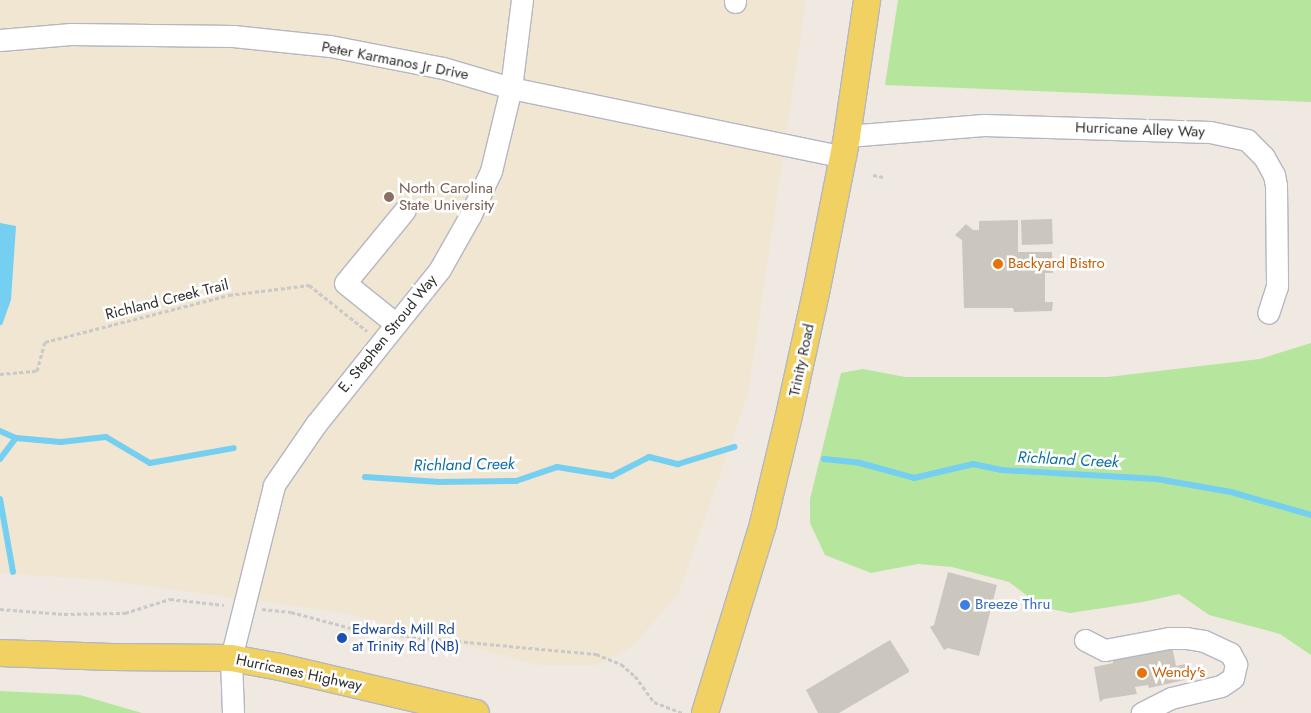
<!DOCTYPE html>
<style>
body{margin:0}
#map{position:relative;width:1311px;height:713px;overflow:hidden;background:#efe9e1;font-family:Jost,sans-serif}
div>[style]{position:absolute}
.education>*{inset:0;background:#f0e6d1}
.green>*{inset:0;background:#b6e59e}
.water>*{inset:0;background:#75cff0}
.stream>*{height:6px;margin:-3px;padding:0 3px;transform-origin:3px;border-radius:3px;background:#75cff0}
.building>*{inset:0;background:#cbc7bf;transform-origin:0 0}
.path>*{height:3px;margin-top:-1.5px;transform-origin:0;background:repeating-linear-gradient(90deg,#c9c9c9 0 4px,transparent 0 6.5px)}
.roads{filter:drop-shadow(1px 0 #b4b7c1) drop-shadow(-1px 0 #b4b7c1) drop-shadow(0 1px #b4b7c1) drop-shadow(0 -1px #b4b7c1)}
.minor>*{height:21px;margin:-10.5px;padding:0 10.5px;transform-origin:10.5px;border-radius:10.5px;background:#fff}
.major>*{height:26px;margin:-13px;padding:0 13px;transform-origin:13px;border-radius:13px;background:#f2d163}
.dots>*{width:14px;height:14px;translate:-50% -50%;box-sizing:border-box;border:2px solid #fff;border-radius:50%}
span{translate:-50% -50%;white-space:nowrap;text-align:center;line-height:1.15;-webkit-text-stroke:5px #fff;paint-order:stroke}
.street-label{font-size:15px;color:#2e2e2e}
.education-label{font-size:15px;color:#785e54}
.left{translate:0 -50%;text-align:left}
.food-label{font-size:15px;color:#c56008}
.shop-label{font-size:15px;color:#366cbe}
.transit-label{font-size:15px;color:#164399}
.water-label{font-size:16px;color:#0d6fa3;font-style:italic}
</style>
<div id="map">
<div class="education">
<i style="clip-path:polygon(0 0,806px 0,748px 394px,678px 595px,630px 648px,597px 665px,539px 665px,345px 613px,104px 580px,0 573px)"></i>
</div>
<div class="green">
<i style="clip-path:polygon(898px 0,1311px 0,1311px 102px,885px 85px)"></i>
<i style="clip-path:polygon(1311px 343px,1311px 655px,1280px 634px,1209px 615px,1179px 594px,1143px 602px,1070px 613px,1042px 607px,1009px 582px,952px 567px,918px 564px,871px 573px,825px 555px,810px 523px,810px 499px,841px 373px,863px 369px,905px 377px,1108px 377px,1260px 359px)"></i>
<i style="clip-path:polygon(0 691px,80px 695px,142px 713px,0 713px)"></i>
</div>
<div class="water">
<i style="clip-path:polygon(0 223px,16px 226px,11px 300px,2px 325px,0 325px)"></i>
</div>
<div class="stream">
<i style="left:0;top:431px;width:17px;rotate:24deg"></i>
<i style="left:16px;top:438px;width:45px;rotate:5.1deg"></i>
<i style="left:61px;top:442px;width:45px;rotate:-6.3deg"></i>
<i style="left:106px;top:437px;width:51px;rotate:30.6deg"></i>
<i style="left:150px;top:463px;width:85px;rotate:-10.1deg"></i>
<i style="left:0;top:459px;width:26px;rotate:-53deg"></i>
<i style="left:824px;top:459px;width:36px;rotate:6deg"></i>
<i style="left:860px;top:463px;width:56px;rotate:15.5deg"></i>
<i style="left:914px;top:478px;width:61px;rotate:-13.3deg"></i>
<i style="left:973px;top:464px;width:29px;rotate:12deg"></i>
<i style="left:1001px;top:470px;width:156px;rotate:3.3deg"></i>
<i style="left:1157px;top:479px;width:75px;rotate:10deg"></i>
<i style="left:1231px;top:492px;width:83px;rotate:16deg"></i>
<i style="left:365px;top:477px;width:75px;rotate:3.8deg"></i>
<i style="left:440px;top:482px;width:76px;rotate:-0.8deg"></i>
<i style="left:516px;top:481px;width:43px;rotate:-18.9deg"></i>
<i style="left:557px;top:467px;width:56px;rotate:9.3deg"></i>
<i style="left:612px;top:476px;width:42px;rotate:-27.2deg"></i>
<i style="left:649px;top:457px;width:30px;rotate:14deg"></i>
<i style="left:678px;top:464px;width:59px;rotate:-16.9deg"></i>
<i style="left:0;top:499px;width:74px;rotate:79.9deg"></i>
</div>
<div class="building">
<i style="left:1052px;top:219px;width:25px;height:31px;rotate:88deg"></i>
<i style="clip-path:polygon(1018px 220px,1018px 252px,1052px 252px,1053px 273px,1045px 273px,1045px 302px,1053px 302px,1052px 311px,1014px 312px,1013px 308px,964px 308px,962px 240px,955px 235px,966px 224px,973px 230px,979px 230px,979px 221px)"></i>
<i style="clip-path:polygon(948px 572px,997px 585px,979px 656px,948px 648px,944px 650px,930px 627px,934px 625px)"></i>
<i style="clip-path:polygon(890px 640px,909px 670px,909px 672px,839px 713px,818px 713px,806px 690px)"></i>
<i style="clip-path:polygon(1172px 646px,1176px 666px,1185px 664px,1189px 679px,1149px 688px,1148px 685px,1135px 687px,1137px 694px,1104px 699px,1100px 702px,1094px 667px,1113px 663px,1112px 659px)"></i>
</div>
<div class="path">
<i style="left:873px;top:175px;width:11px;rotate:10deg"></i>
<i style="left:0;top:374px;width:37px;rotate:-5deg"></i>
<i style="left:37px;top:371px;width:30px;rotate:-75deg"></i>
<i style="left:45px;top:342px;width:190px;rotate:-14.3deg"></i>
<i style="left:229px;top:295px;width:81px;rotate:-7.1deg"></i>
<i style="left:309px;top:285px;width:74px;rotate:38.4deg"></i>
<i style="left:0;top:609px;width:64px;rotate:4.5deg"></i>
<i style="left:64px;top:614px;width:61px;rotate:-0.9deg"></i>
<i style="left:125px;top:613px;width:47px;rotate:-17.3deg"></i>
<i style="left:170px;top:599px;width:54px;rotate:6.3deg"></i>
<i style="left:262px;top:609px;width:29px;rotate:6deg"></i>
<i style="left:291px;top:612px;width:66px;rotate:14.9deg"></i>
<i style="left:355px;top:629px;width:58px;rotate:8deg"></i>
<i style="left:412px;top:637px;width:185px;rotate:5.3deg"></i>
<i style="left:596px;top:654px;width:27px;rotate:22deg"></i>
<i style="left:621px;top:664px;width:18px;rotate:41deg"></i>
<i style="left:635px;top:676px;width:32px;rotate:54deg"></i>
<i style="left:654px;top:702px;width:31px;rotate:21deg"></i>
</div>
<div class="roads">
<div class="minor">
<i style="left:735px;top:2px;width:2px;rotate:-90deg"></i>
<i style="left:0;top:40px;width:71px;rotate:-4.8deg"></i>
<i style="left:71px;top:34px;width:162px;rotate:0.7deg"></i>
<i style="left:233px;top:36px;width:98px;rotate:5.9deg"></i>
<i style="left:330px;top:46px;width:115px;rotate:11deg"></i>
<i style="left:443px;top:68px;width:71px;rotate:16.4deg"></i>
<i style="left:511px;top:88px;width:339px;rotate:11.7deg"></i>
<i style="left:847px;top:136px;width:137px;rotate:-4.6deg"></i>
<i style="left:984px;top:125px;width:226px;rotate:1.8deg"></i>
<i style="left:1210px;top:132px;width:38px;rotate:12deg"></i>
<i style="left:1247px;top:140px;width:24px;rotate:45deg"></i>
<i style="left:1264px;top:157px;width:21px;rotate:61deg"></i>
<i style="left:1274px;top:175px;width:10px;rotate:79deg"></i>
<i style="left:1276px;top:185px;width:101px;rotate:89.4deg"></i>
<i style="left:1277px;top:286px;width:28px;rotate:108deg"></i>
<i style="left:396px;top:324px;width:65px;rotate:-141.2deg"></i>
<i style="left:345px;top:283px;width:94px;rotate:-50.6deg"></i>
<i style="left:1085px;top:640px;width:22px;rotate:27deg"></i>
<i style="left:1105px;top:650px;width:65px;rotate:-10.6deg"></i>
<i style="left:1169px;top:638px;width:17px"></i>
<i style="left:1186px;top:638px;width:18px;rotate:9deg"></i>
<i style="left:1204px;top:641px;width:29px;rotate:25deg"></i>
<i style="left:1230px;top:653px;width:13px;rotate:61deg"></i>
<i style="left:1236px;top:664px;width:14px;rotate:102deg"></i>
<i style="left:1233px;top:678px;width:14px;rotate:146deg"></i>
<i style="left:1221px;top:686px;width:51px;rotate:166.5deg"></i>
<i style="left:1171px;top:698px;width:33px;rotate:153deg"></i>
<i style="left:233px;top:713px;width:55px;rotate:-92.1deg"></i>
<i style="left:231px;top:658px;width:178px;rotate:-76deg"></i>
<i style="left:274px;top:485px;width:74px;rotate:-55.5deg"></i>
<i style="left:316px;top:424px;width:198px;rotate:-51.3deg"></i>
<i style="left:440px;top:269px;width:61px;rotate:-60.5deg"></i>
<i style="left:470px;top:216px;width:50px;rotate:-65deg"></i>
<i style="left:491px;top:171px;width:85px;rotate:-76.5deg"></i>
<i style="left:511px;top:88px;width:89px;rotate:-82.9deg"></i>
</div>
<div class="major">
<i style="left:0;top:653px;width:111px;rotate:2.1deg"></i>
<i style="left:111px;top:657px;width:120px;rotate:0.5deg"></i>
<i style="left:231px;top:658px;width:50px;rotate:10.4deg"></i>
<i style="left:280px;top:667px;width:201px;rotate:13.2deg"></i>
<i style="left:705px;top:713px;width:198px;rotate:-72.9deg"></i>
<i style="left:763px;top:524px;width:107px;rotate:-76.5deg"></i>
<i style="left:788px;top:420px;width:135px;rotate:-77.6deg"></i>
<i style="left:817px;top:288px;width:155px;rotate:-78.8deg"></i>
<i style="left:847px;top:136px;width:137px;rotate:-81.6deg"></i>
</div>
</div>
<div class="dots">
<i style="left:389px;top:197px;background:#8d6e63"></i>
<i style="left:998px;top:264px;background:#e8710a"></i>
<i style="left:965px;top:605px;background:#3f7fe0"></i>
<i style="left:342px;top:638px;background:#1a4fb4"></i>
<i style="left:1142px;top:673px;background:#e8710a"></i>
</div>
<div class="street-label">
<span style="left:395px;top:61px;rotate:11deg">Peter Karmanos Jr Drive</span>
<span style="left:1140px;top:130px;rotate:2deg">Hurricane Alley Way</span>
<span style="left:167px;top:300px;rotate:-14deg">Richland Creek Trail</span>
<span style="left:388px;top:334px;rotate:-51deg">E. Stephen Stroud Way</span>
<span style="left:802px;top:360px;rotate:-78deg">Trinity Road</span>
<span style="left:299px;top:673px;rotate:12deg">Hurricanes Highway</span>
</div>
<div class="education-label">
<span class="left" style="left:399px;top:197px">North Carolina<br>State University</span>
</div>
<div class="food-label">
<span class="left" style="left:1008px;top:264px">Backyard Bistro</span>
<span class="left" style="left:1152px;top:673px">Wendy's</span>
</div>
<div class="shop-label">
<span class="left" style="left:975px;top:605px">Breeze Thru</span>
</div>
<div class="transit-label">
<span class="left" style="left:352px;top:638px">Edwards Mill Rd<br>at Trinity Rd (NB)</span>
</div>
<div class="water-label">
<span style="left:1068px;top:460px;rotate:3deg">Richland Creek</span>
<span style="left:464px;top:465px;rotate:-1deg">Richland Creek</span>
</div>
</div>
